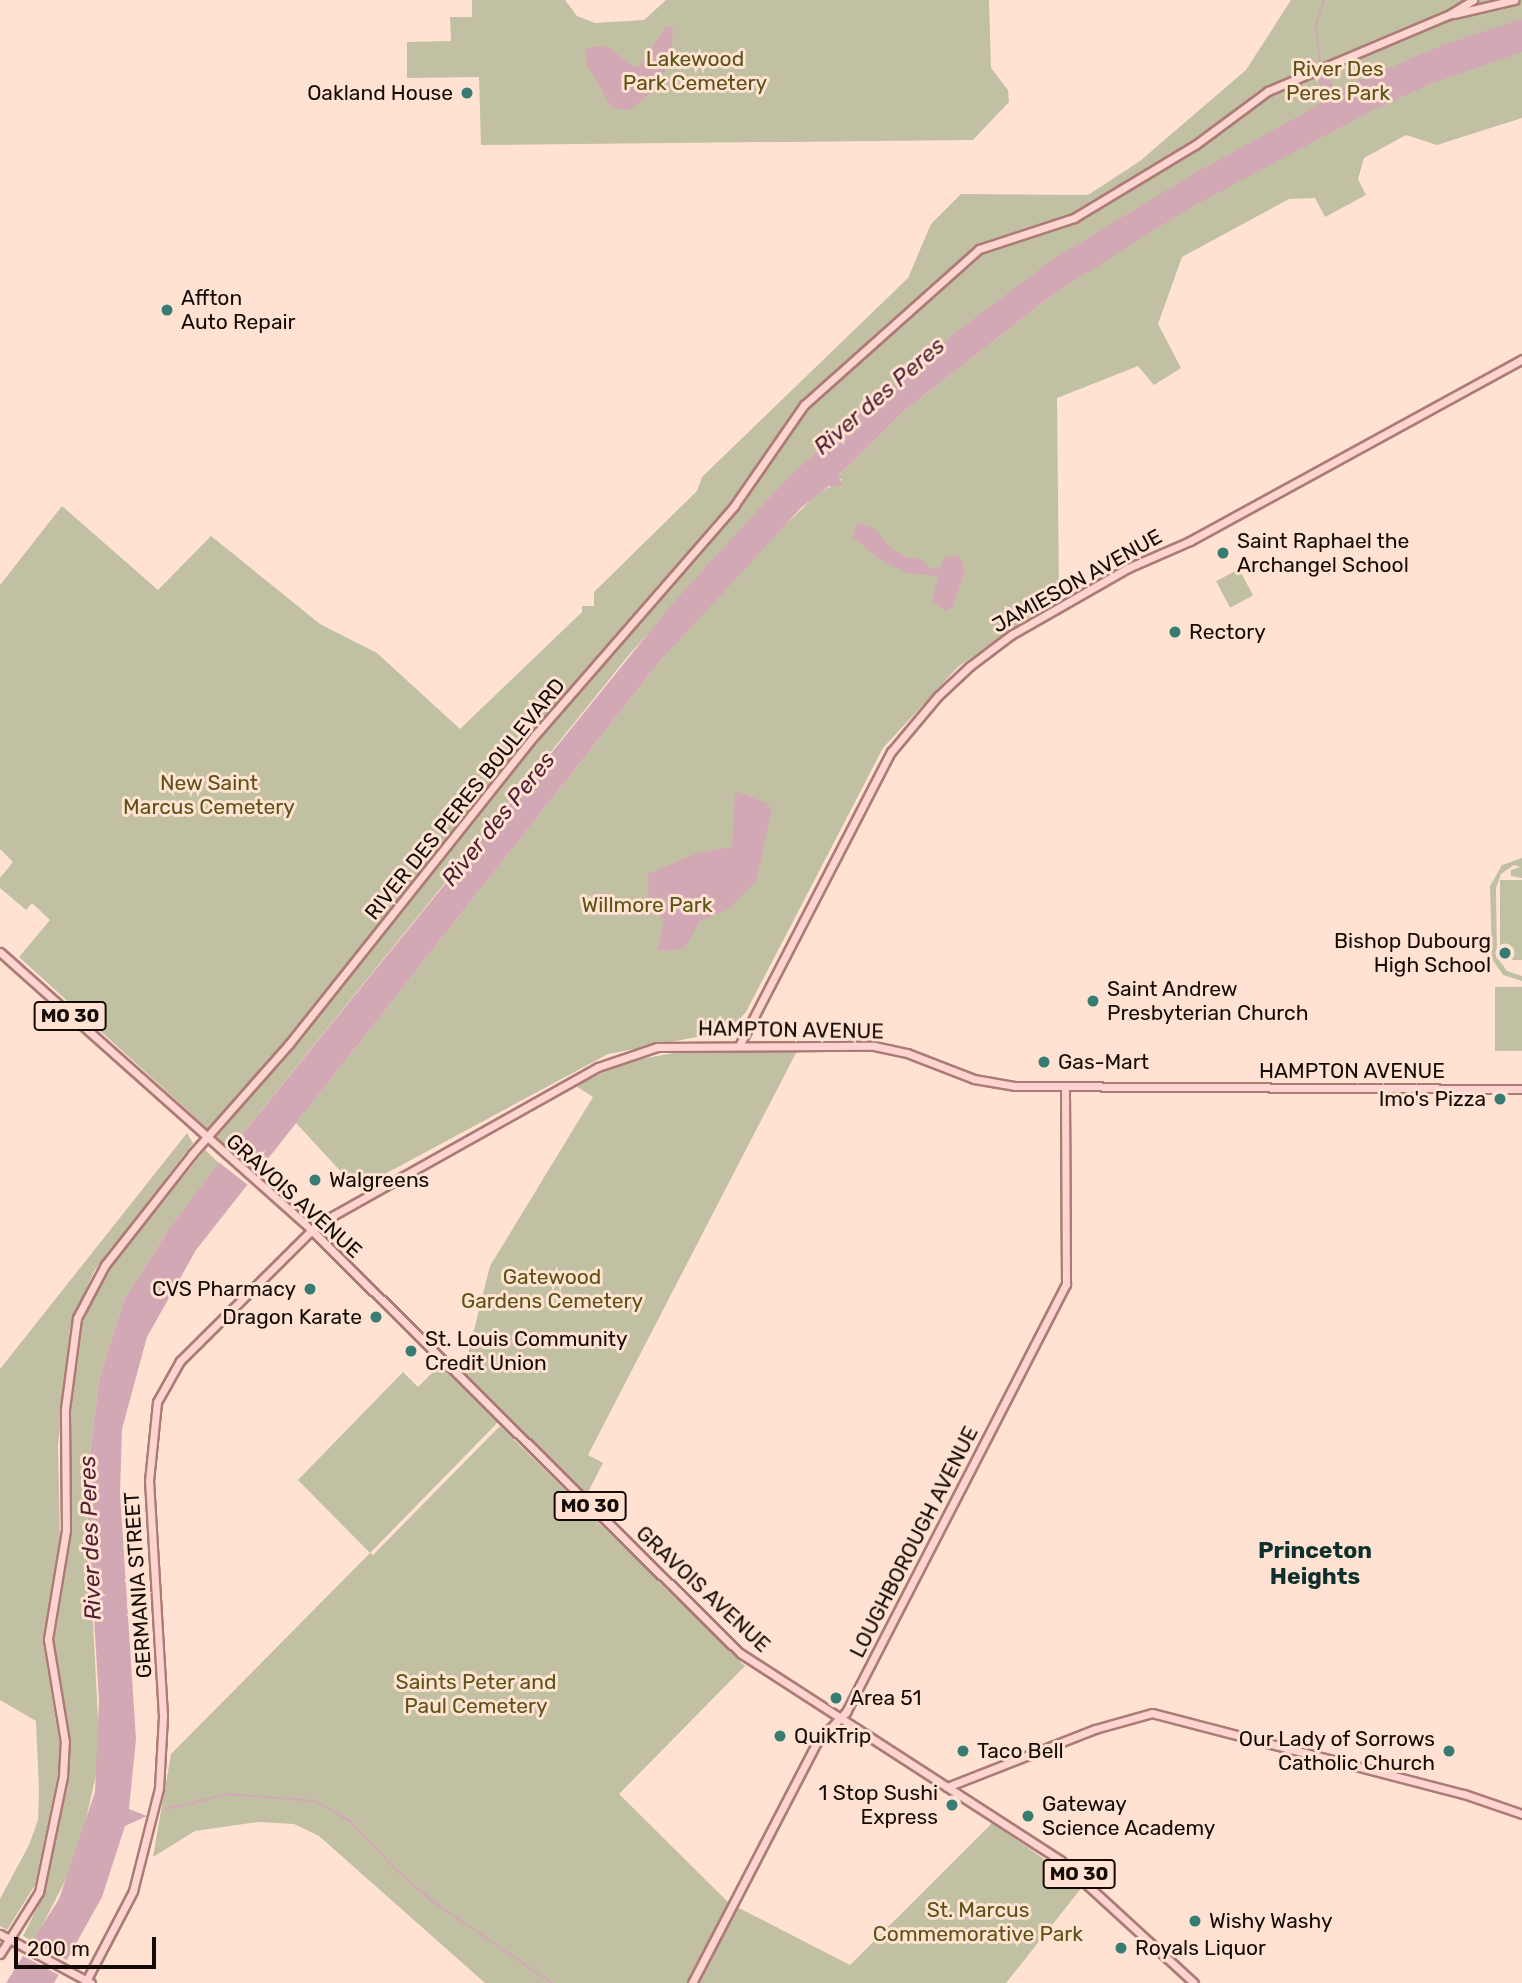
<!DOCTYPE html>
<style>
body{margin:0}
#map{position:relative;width:1522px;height:1983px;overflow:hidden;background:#ffe2d2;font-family:Rubik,sans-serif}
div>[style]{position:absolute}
.green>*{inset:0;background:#c2c0a3;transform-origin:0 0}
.water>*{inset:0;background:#d2a8b5}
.pier>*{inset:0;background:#ffe2d2;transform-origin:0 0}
.stream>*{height:2px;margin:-1px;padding:0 1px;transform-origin:1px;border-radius:1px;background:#d2a8b5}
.roads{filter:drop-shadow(2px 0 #ac7b75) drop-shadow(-2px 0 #ac7b75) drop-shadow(0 2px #ac7b75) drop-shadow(0 -2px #ac7b75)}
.major>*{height:7px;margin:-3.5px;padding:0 3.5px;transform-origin:3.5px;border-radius:3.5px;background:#fed4d0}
.dots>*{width:19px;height:19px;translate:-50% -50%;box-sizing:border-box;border:4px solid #ffe2d2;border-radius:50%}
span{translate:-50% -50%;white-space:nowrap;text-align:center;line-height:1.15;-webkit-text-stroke:6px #ffe2d2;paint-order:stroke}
.shield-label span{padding:2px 5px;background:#ffe2d2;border:2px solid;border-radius:5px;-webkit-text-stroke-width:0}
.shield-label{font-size:19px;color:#150b06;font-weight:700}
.park-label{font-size:21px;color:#595415}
.poi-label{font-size:21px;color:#150b06}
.right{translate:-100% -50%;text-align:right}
.left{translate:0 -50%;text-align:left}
.street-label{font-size:21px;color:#150b06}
.water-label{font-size:23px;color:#511d32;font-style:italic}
.neighbourhood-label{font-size:23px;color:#0e302c;font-weight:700}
.scale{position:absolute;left:14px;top:1937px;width:142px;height:32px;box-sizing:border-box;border:4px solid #150b06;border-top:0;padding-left:9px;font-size:21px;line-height:24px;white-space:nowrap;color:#150b06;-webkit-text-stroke:5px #ffe2d2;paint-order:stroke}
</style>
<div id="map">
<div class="green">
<i style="clip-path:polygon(472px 0,565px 0,577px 16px,595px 23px,644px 20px,666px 0,989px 0,991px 68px,1008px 90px,1009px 102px,973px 140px,481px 145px,479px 77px,407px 78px,407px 42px,451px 41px,450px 17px,472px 17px)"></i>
<i style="clip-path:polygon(1291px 0,1522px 0,1522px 118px,1437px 145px,1406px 135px,1364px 158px,1358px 179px,1366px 195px,1325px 217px,1315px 198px,1289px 199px,1182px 257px,1158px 324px,1181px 368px,1154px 385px,1138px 366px,1057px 398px,1059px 596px,958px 667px,883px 748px,746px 1012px,728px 1031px,608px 1054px,357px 1189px,296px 1123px,661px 660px,764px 546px,817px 494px,842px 480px,838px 477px,843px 471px,904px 411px,1055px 293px,1055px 259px,904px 374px,778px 488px,629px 655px,230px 1149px,19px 957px,50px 920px,32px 903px,26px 910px,0 888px,0 878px,13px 862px,0 849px,0 585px,62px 506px,158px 590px,211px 536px,320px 624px,377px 653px,460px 729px,582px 612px,582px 606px,594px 606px,594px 592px,697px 491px,702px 477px,908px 278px,931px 224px,961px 194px,1088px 195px,1140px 161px,1246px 70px)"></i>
<i style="left:1239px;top:569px;width:30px;height:26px;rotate:62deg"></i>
<i style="clip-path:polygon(1522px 858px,1522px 878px,1511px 876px,1511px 870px,1520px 867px,1514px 865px,1501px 874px,1496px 888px,1497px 957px,1507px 971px,1522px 976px,1522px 981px,1503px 975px,1492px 959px,1490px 886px,1502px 865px)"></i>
<i style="left:1522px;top:880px;width:80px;height:22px;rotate:90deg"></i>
<i style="left:1522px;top:987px;width:64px;height:27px;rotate:90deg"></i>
<i style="clip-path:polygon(685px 1051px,797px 1051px,588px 1455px,603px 1463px,588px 1492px,584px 1493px,505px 1415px,370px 1553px,373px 1555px,500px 1426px,745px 1666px,619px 1794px,729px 1903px,688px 1983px,485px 1983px,319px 1836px,294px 1824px,258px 1822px,195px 1831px,153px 1857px,171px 1754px,370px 1553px,298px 1480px,403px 1372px,418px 1387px,439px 1366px,464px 1370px,490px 1266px,593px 1097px,576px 1086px,624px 1062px)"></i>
<i style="clip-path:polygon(187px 1133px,193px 1143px,94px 1271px,70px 1328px,58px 1446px,60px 1539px,43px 1641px,59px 1740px,59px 1769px,35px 1885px,7px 1930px,0 1926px,0 1899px,29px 1845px,38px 1820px,39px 1791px,36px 1721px,0 1700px,0 1369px)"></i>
<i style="clip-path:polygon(205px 1150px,220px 1164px,168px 1230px,124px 1300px,99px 1379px,86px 1488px,100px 1757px,78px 1855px,34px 1942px,23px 1936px,45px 1892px,70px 1764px,53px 1641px,71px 1530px,69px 1429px,79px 1332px,102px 1277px)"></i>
<i style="clip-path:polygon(992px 1823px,1083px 1886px,1006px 1983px,698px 1983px,737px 1907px,850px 1965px)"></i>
</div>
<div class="water">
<i style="clip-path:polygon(1522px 19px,1522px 52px,1433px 83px,1371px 111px,1186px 210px,1055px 293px,904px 411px,839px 475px,842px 486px,829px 486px,801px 508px,661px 660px,196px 1250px,147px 1337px,122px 1429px,120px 1493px,136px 1739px,129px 1809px,147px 1816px,125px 1826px,102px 1897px,54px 1983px,6px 1983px,59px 1899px,95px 1792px,99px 1700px,86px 1488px,99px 1379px,124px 1300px,168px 1230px,230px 1149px,673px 603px,778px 488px,857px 413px,960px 329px,1055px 258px,1195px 173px,1319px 105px,1324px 96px,1318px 76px,1326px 74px,1337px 90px,1443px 45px)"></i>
<i style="clip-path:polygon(666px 26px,673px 27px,672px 51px,658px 88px,629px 110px,612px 108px,587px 65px,585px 48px,607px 46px,634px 67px,640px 66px)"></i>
<i style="clip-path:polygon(857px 523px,876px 529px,890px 548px,908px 558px,922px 559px,928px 567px,939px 569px,945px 557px,959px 555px,965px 571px,953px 607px,945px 611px,932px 601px,938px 576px,906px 573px,878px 558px,853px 537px)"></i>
<i style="clip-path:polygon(735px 791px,767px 803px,772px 810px,756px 881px,729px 909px,700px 921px,684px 949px,657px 951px,664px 920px,649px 908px,648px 874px,697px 853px,732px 847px)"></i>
</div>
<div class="pier">
<i style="left:227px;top:1147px;width:46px;height:17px;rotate:38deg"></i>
<i style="left:31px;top:1941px;width:47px;height:17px;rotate:28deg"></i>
</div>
<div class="stream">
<i style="left:1320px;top:67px;width:43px;rotate:-95.3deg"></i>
<i style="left:1316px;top:24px;width:25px;rotate:-72deg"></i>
<i style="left:166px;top:1809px;width:65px;rotate:-13.4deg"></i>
<i style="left:229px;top:1794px;width:86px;rotate:4.7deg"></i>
<i style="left:315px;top:1801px;width:42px;rotate:30.3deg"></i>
<i style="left:351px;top:1822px;width:66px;rotate:46.8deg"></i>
<i style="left:396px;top:1870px;width:51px;rotate:40.2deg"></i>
<i style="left:435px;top:1903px;width:142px;rotate:34.4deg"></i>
</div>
<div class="roads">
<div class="major">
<i style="left:1454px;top:14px;width:62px;rotate:-13.1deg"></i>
<i style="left:0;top:952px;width:407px;rotate:41.7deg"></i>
<i style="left:304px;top:1223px;width:612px;rotate:44.6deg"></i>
<i style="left:740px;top:1653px;width:382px;rotate:32.9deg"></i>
<i style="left:1061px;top:1861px;width:180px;rotate:42.5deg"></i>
<i style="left:740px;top:1044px;width:329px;rotate:-62.7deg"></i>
<i style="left:891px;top:752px;width:73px;rotate:-50deg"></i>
<i style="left:938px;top:696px;width:44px;rotate:-43.2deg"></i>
<i style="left:970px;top:666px;width:51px;rotate:-37.1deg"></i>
<i style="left:1011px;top:635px;width:135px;rotate:-29.8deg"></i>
<i style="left:1128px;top:568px;width:68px;rotate:-23.5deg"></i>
<i style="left:1190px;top:541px;width:379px;rotate:-28.7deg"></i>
<i style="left:947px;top:1787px;width:159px;rotate:-21.4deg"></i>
<i style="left:1095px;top:1729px;width:59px;rotate:-15.7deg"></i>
<i style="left:1152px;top:1713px;width:322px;rotate:14.6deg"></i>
<i style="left:1464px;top:1794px;width:61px;rotate:19deg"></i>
<i style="left:0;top:1934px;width:103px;rotate:28.3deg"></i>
<i style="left:0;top:1954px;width:73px;rotate:-57.8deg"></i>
<i style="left:39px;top:1892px;width:118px;rotate:-78.3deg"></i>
<i style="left:63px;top:1776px;width:34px;rotate:-87deg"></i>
<i style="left:65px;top:1742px;width:104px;rotate:-99.4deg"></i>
<i style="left:48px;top:1639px;width:110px;rotate:-80.6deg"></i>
<i style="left:66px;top:1530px;width:121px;rotate:-90.5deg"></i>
<i style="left:65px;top:1409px;width:92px;rotate:-82.5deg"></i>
<i style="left:77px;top:1318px;width:60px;rotate:-62.2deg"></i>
<i style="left:105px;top:1265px;width:141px;rotate:-51.9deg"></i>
<i style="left:192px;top:1154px;width:147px;rotate:-48.6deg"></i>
<i style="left:289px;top:1044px;width:396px;rotate:-51.5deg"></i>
<i style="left:536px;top:734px;width:302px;rotate:-49deg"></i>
<i style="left:734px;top:506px;width:123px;rotate:-55.3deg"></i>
<i style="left:804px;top:405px;width:234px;rotate:-41.7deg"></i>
<i style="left:979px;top:249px;width:100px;rotate:-18.1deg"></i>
<i style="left:1074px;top:218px;width:141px;rotate:-31.1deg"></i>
<i style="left:1195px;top:145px;width:91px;rotate:-36.5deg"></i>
<i style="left:1268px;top:91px;width:198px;rotate:-22.9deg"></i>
<i style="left:1450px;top:14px;width:27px;rotate:-31deg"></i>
<i style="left:85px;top:1983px;width:104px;rotate:-62.4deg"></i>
<i style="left:133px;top:1891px;width:106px;rotate:-75.8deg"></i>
<i style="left:159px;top:1788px;width:72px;rotate:-86.8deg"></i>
<i style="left:163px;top:1716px;width:235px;rotate:-93.4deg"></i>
<i style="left:149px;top:1481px;width:79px;rotate:-84.2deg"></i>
<i style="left:157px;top:1402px;width:47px;rotate:-60.7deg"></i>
<i style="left:180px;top:1361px;width:194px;rotate:-44.8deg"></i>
<i style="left:318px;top:1224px;width:321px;rotate:-29.3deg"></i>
<i style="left:598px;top:1067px;width:62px;rotate:-18.7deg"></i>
<i style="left:657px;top:1047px;width:217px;rotate:-0.3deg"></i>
<i style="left:874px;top:1046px;width:34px;rotate:12deg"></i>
<i style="left:907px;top:1053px;width:72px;rotate:21.2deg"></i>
<i style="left:974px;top:1079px;width:42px;rotate:9.7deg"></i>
<i style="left:1015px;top:1086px;width:507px;rotate:0.34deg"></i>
<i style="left:692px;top:1983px;width:271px;rotate:-62.6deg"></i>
<i style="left:817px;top:1742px;width:42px;rotate:-46deg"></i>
<i style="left:846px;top:1712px;width:481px;rotate:-62.8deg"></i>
<i style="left:1066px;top:1284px;width:197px;rotate:-90.3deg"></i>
</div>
</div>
<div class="dots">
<i style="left:467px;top:93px;background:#367c73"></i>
<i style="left:167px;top:310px;background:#367c73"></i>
<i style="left:1223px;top:553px;background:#367c73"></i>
<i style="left:1175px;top:632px;background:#367c73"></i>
<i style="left:1505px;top:953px;background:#367c73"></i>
<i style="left:1093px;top:1001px;background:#367c73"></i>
<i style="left:1044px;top:1062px;background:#367c73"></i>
<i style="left:1500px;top:1099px;background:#367c73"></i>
<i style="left:315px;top:1180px;background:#367c73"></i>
<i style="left:310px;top:1289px;background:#367c73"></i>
<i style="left:376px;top:1317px;background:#367c73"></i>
<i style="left:411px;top:1351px;background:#367c73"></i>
<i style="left:836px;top:1698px;background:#367c73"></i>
<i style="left:780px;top:1736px;background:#367c73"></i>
<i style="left:963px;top:1751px;background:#367c73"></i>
<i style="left:1449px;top:1751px;background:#367c73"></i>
<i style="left:952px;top:1805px;background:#367c73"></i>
<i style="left:1028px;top:1816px;background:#367c73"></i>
<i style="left:1195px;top:1921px;background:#367c73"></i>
<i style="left:1121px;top:1948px;background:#367c73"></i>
</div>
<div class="shield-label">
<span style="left:70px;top:1016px">MO 30</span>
<span style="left:590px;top:1506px">MO 30</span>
<span style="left:1079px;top:1874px">MO 30</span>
</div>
<div class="park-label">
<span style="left:695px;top:71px">Lakewood<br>Park Cemetery</span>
<span style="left:1338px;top:81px">River Des<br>Peres Park</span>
<span style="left:209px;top:795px">New Saint<br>Marcus Cemetery</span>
<span style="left:647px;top:905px">Willmore Park</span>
<span style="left:552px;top:1289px">Gatewood<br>Gardens Cemetery</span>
<span style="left:476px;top:1694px">Saints Peter and<br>Paul Cemetery</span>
<span style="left:978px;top:1922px">St. Marcus<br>Commemorative Park</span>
</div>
<div class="poi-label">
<span class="right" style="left:453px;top:93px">Oakland House</span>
<span class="left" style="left:181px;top:310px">Affton<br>Auto Repair</span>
<span class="left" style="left:1237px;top:553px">Saint Raphael the<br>Archangel School</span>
<span class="left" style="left:1189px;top:632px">Rectory</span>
<span class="right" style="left:1491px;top:953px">Bishop Dubourg<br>High School</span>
<span class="left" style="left:1107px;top:1001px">Saint Andrew<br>Presbyterian Church</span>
<span class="left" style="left:1058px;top:1062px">Gas-Mart</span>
<span class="right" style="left:1486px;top:1099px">Imo's Pizza</span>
<span class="left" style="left:329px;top:1180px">Walgreens</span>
<span class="right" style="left:296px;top:1289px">CVS Pharmacy</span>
<span class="right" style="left:362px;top:1317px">Dragon Karate</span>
<span class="left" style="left:425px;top:1351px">St. Louis Community<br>Credit Union</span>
<span class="left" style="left:850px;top:1698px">Area 51</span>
<span class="left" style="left:794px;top:1736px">QuikTrip</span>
<span class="right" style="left:1435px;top:1751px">Our Lady of Sorrows<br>Catholic Church</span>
<span class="left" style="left:977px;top:1751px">Taco Bell</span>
<span class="right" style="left:938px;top:1805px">1 Stop Sushi<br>Express</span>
<span class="left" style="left:1042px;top:1816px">Gateway<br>Science Academy</span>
<span class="left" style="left:1209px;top:1921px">Wishy Washy</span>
<span class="left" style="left:1135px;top:1948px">Royals Liquor</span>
</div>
<div class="street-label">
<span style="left:1077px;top:581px;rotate:-29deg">JAMIESON AVENUE</span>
<span style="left:465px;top:799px;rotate:-51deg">RIVER DES PERES BOULEVARD</span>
<span style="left:791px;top:1030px;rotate:1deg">HAMPTON AVENUE</span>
<span style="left:1352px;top:1071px">HAMPTON AVENUE</span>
<span style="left:294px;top:1196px;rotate:42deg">GRAVOIS AVENUE</span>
<span style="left:914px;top:1542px;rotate:-63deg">LOUGHBOROUGH AVENUE</span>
<span style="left:138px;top:1585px;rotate:-94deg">GERMANIA STREET</span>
<span style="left:703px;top:1589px;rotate:43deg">GRAVOIS AVENUE</span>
</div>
<div class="water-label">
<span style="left:879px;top:396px;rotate:-41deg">River des Peres</span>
<span style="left:498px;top:819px;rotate:-51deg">River des Peres</span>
<span style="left:90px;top:1538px;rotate:-92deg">River des Peres</span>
</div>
<div class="neighbourhood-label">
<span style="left:1315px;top:1563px">Princeton<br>Heights</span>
</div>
<div class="scale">200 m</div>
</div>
